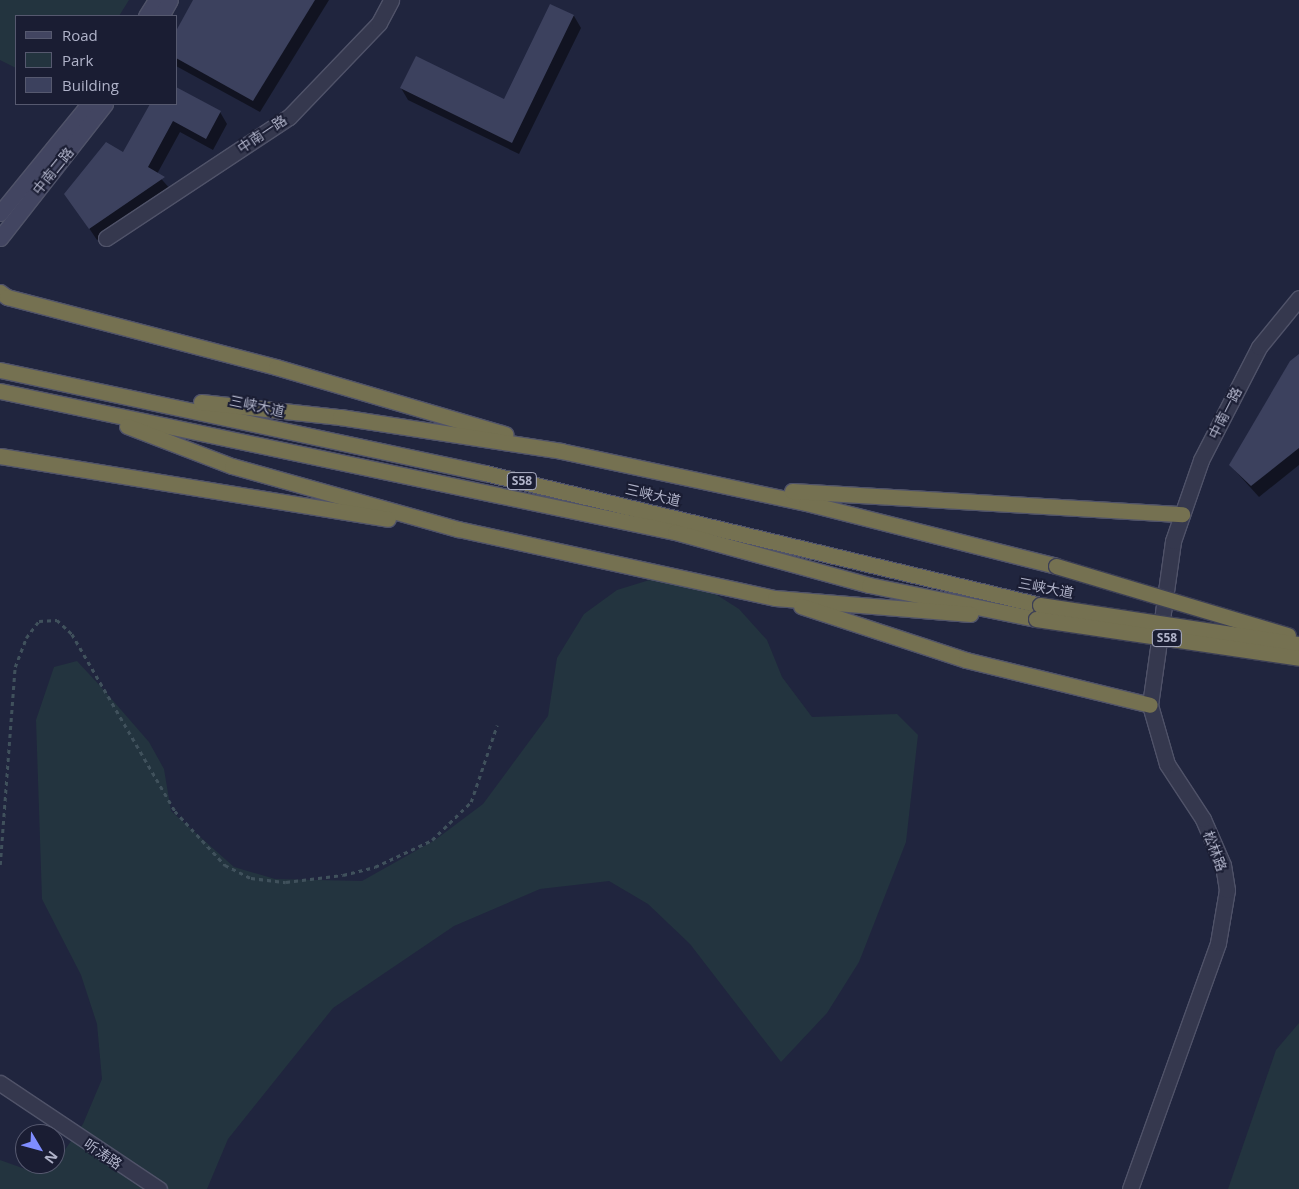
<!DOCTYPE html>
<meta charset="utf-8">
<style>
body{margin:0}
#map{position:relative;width:1299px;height:1189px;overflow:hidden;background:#20253e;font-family:"Open Sans","Noto Sans SC",sans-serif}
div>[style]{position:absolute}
.green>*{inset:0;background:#23343f}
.shadow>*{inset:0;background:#0007}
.building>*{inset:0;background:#3c415e}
.path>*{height:2.5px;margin-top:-1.25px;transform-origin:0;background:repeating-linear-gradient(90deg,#40515c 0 4px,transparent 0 8px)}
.roads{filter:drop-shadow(1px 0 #505369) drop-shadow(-1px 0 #505369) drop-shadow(0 1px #505369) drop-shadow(0 -1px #505369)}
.minor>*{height:15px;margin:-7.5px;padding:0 7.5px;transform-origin:7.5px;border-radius:7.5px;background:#35384e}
.tertiary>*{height:15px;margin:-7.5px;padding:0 7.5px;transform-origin:7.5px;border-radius:7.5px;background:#35384e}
.secondary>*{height:15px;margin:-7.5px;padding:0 7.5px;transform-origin:7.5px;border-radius:7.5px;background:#424561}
.motorway>*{height:15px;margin:-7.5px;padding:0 7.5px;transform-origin:7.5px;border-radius:7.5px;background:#757151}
.bridges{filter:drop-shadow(1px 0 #3d4056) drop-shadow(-1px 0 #3d4056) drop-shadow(0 1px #3d4056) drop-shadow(0 -1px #3d4056)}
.motorway-bridge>*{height:15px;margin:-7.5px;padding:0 7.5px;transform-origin:7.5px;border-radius:7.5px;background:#757151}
span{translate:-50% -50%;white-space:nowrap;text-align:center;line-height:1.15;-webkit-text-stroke:4px #1a1d33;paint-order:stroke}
.shield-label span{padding:1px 4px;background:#1a1d33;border:1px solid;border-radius:4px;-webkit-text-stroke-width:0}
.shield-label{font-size:12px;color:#b0b3c9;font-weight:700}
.street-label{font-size:14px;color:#b0b3c9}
.legend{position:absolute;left:15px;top:15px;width:162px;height:90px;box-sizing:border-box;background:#1a1d33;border:1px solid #56596f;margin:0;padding:6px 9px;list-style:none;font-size:15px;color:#b0b3c9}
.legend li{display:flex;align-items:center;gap:10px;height:25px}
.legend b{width:25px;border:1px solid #56596f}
.north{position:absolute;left:15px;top:1124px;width:50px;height:50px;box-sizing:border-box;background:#1a1d33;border:1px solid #56596f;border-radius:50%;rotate:127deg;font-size:14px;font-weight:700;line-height:20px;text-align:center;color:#b0b3c9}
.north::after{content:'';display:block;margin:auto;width:18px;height:22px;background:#7f8dff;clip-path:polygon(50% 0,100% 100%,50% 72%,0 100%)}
</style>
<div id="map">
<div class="green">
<i style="clip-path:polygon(0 0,129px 0,119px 16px,16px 16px,16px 68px,0 60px)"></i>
<i style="clip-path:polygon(656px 578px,698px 583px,739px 609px,767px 640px,782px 677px,812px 717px,897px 714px,918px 735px,906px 842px,859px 962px,827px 1013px,781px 1062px,690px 944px,648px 904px,609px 881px,540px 889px,454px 926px,333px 1008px,228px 1139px,207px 1189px,0 1189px,0 1160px,39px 1174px,55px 1164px,83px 1124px,102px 1079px,97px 1024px,81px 975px,42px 899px,36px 720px,54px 667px,77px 661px,102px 688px,149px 742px,164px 769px,171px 811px,234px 867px,275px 879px,362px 881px,435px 840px,483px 804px,548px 716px,557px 658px,584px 614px,617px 590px)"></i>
<i style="clip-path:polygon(1299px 1023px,1299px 1189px,1228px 1189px,1276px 1050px)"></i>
</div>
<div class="shadow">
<i style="clip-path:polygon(195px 0,329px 0,260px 112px,176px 66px,176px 34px)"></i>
<i style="clip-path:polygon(551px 5px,574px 16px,581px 28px,519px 154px,408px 100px,401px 88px,505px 100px)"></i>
<i style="clip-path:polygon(151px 104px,220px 112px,227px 124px,213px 150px,180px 132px,157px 174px,171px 190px,97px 240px,66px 194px,124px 154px)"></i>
<i style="clip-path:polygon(1299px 356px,1299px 465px,1259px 497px,1230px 465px)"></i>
</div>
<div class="building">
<i style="clip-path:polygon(193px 0,315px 0,253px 101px,176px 58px,176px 31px)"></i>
<i style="clip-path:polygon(550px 4px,574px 15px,512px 143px,400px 88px,416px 56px,504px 99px)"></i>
<i style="clip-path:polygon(176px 87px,221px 111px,206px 139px,173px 121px,148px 167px,165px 177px,89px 229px,64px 194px,106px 142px,123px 152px,150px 104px,176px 104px)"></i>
<i style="clip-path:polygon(1299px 354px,1299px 448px,1251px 486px,1229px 465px,1290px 361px)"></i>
</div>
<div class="path">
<i style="left:0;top:865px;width:199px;rotate:-85.7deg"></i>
<i style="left:15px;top:667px;width:31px;rotate:-69deg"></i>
<i style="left:26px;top:638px;width:21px;rotate:-53deg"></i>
<i style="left:39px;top:621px;width:18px;rotate:-3deg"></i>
<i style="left:57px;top:620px;width:21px;rotate:43deg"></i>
<i style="left:72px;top:634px;width:205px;rotate:59.8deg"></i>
<i style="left:175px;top:811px;width:74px;rotate:47.2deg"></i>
<i style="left:225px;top:865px;width:29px;rotate:27deg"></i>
<i style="left:251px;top:878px;width:35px;rotate:7deg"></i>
<i style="left:286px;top:882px;width:57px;rotate:-7deg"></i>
<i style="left:343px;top:875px;width:33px;rotate:-14deg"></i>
<i style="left:375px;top:867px;width:63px;rotate:-25.3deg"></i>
<i style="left:432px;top:840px;width:54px;rotate:-44.3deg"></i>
<i style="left:471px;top:802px;width:81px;rotate:-71.3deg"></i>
</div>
<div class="roads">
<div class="minor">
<i style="left:106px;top:238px;width:219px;rotate:-33.5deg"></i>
<i style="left:289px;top:117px;width:130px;rotate:-46.2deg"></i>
<i style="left:379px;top:23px;width:26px;rotate:-62deg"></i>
</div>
<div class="tertiary">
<i style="left:0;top:1083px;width:191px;rotate:33.7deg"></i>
<i style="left:1130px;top:1189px;width:261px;rotate:-70.3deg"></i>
<i style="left:1218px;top:943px;width:54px;rotate:-80.4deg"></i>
<i style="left:1227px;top:890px;width:25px;rotate:-99deg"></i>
<i style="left:1223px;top:865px;width:50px;rotate:-113.5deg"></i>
<i style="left:1203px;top:819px;width:66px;rotate:-123.2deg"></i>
<i style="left:1167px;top:764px;width:61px;rotate:-106.1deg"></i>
<i style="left:1150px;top:705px;width:166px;rotate:-82deg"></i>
<i style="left:1173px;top:541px;width:86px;rotate:-70.9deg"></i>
<i style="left:1201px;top:460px;width:127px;rotate:-62.8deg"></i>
<i style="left:1259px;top:347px;width:63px;rotate:-50.8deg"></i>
</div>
<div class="secondary">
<i style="left:146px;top:16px;width:19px;rotate:-58deg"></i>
<i style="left:161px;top:16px;width:18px;rotate:-61deg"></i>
<i style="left:0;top:213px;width:141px;rotate:-50.8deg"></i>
<i style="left:0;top:238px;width:170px;rotate:-51.9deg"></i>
</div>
<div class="motorway">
<i style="left:0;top:292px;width:9px;rotate:36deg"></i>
<i style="left:7px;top:297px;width:278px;rotate:14.6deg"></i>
<i style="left:276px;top:367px;width:239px;rotate:16.3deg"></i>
<i style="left:0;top:370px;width:496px;rotate:12deg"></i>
<i style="left:485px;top:473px;width:570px;rotate:13.38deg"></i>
<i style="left:0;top:391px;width:690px;rotate:11.8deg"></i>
<i style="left:675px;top:532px;width:201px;rotate:15.3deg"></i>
<i style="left:869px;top:585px;width:170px;rotate:11.5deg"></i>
<i style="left:201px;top:402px;width:140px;rotate:6.2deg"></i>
<i style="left:340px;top:417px;width:224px;rotate:8.7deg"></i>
<i style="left:561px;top:451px;width:250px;rotate:12deg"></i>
<i style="left:806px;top:503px;width:258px;rotate:14.1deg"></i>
<i style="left:127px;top:426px;width:112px;rotate:20.9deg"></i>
<i style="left:232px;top:466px;width:235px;rotate:15.6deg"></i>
<i style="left:458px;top:529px;width:324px;rotate:12.3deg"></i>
<i style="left:775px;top:598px;width:196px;rotate:4.7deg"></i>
<i style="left:0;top:456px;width:393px;rotate:9.2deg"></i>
<i style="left:792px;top:491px;width:391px;rotate:3.4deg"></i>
<i style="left:801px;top:606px;width:174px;rotate:18.1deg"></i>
<i style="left:966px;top:660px;width:189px;rotate:13.7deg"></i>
</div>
</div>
<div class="bridges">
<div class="motorway-bridge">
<i style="left:1056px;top:566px;width:242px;rotate:16.6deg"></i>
<i style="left:1040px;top:605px;width:262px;rotate:8.6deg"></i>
<i style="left:1036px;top:619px;width:266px;rotate:8.4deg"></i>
</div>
</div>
<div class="shield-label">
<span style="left:522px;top:481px">S58</span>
<span style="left:1167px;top:638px">S58</span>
</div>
<div class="street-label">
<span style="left:262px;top:134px;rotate:-34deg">中南一路</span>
<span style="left:53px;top:171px;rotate:-51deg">中南二路</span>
<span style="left:257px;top:406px;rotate:12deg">三峡大道</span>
<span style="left:1225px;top:413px;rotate:-63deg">中南一路</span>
<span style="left:653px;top:495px;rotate:13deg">三峡大道</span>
<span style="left:1046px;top:588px;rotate:11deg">三峡大道</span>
<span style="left:1215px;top:851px;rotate:69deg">松林路</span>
<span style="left:103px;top:1154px;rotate:34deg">听涛路</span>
</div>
<ul class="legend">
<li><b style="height:6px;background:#424561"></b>Road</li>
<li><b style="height:14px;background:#23343f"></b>Park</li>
<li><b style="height:14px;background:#3c415e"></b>Building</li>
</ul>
<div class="north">N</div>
</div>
